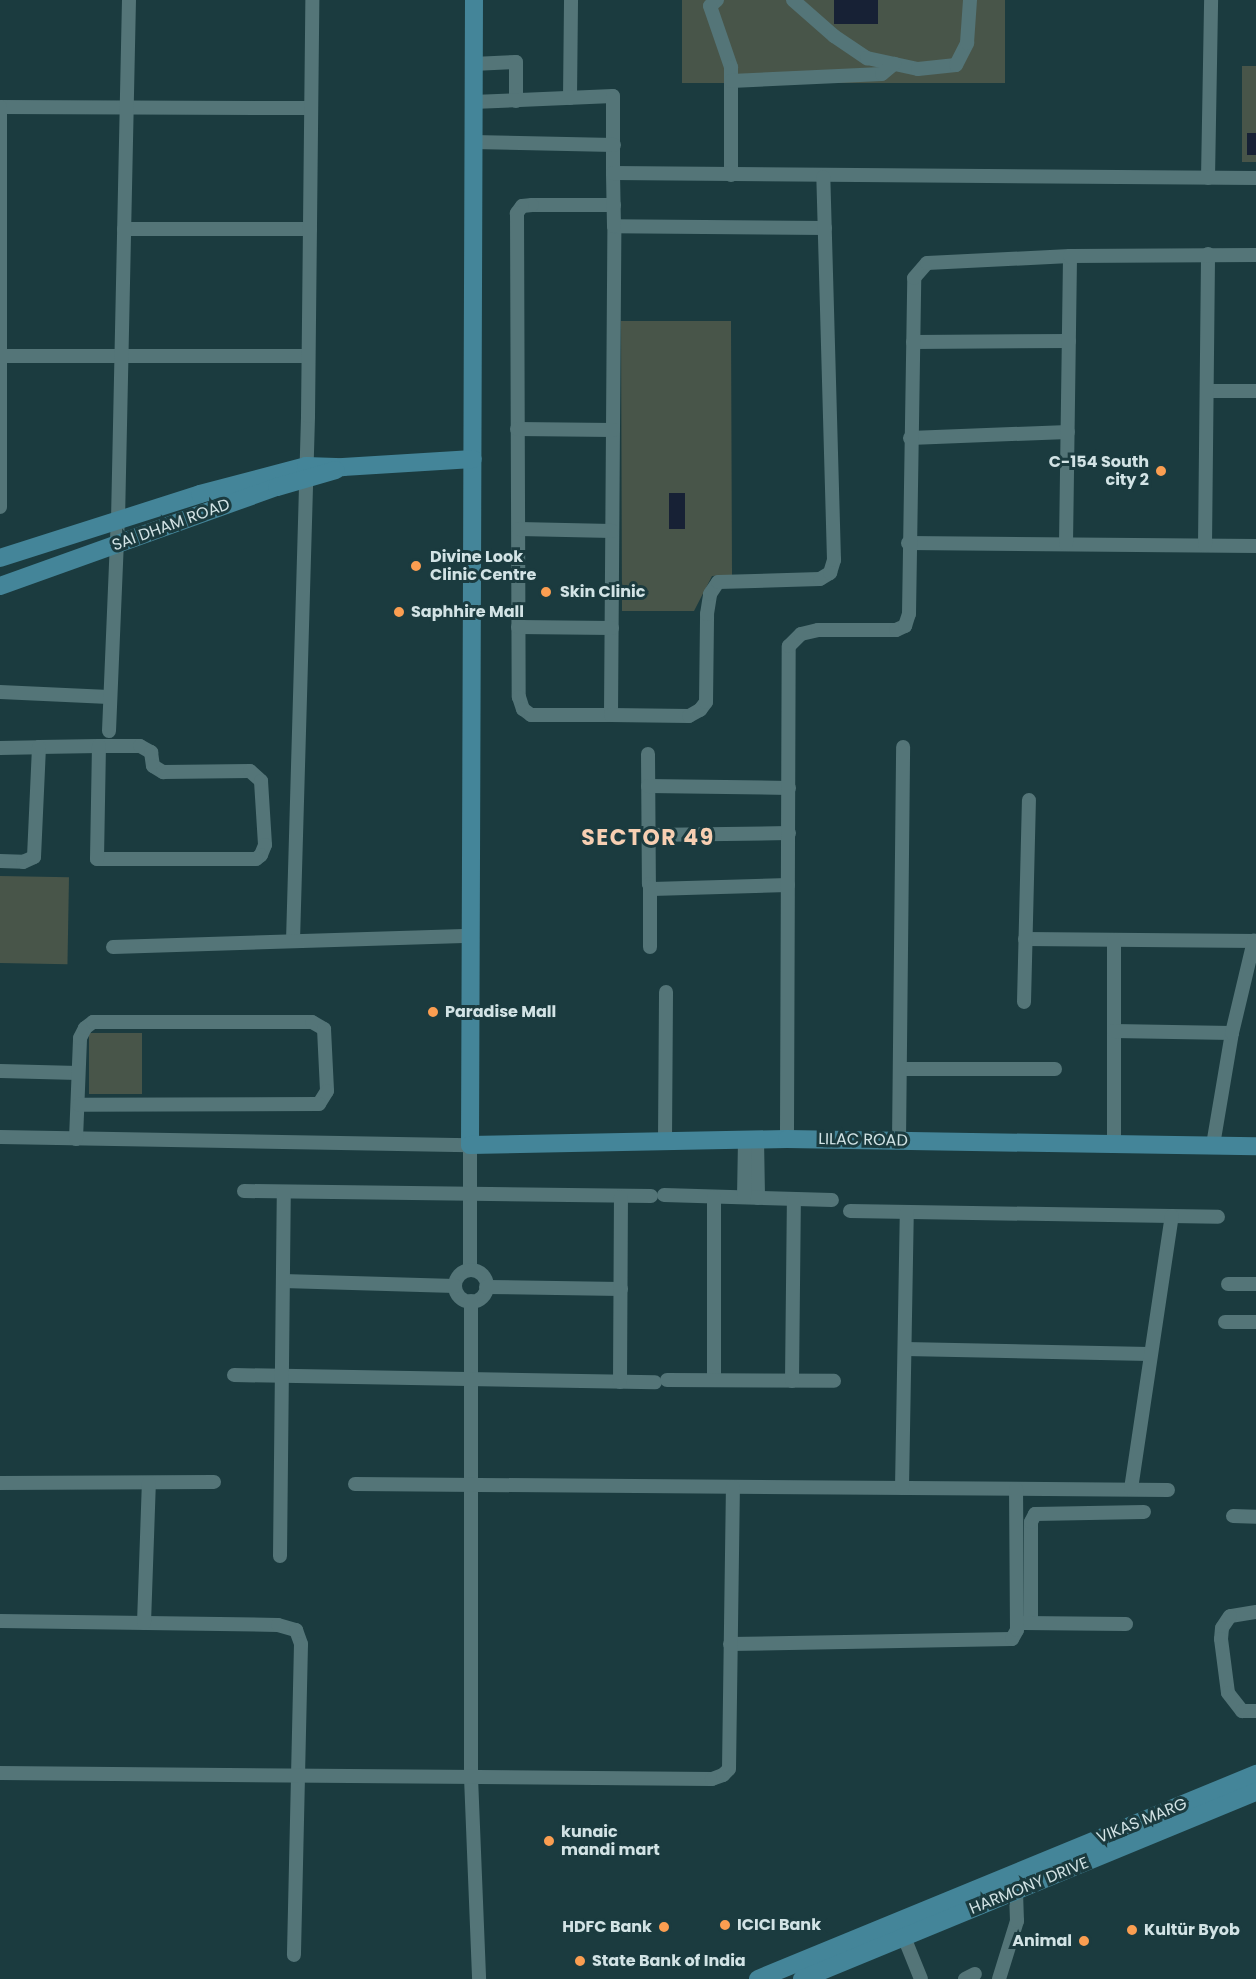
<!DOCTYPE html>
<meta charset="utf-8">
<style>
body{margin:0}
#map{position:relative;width:1256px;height:1979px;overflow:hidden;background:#1b3b3f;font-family:Poppins,sans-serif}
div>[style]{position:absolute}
.green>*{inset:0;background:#485549;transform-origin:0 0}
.water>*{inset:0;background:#172135;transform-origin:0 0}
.street>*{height:14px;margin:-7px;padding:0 7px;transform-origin:7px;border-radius:7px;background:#547578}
.street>.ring{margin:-7px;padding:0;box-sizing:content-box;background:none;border:14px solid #547578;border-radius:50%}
.secondary>*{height:18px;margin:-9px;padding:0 9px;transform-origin:9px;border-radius:9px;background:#448599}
.dots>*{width:16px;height:16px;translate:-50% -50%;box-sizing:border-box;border:3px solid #1b3b3f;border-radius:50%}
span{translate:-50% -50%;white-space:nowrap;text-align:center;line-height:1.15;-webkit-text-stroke:6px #1b3b3f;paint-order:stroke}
.poi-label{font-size:16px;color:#d2e3e5;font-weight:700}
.right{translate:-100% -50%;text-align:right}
.left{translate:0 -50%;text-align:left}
.street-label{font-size:16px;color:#d2e3e5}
.district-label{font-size:22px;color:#f7cfb2;font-weight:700;letter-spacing:1.5px}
</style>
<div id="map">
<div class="green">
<i style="left:682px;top:0;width:323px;height:83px"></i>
<i style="left:1242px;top:66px;width:14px;height:96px"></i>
<i style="clip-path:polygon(621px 321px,731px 321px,732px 575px,712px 576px,694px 611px,622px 611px)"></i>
<i style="left:0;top:876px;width:69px;height:87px;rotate:1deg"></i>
<i style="left:89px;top:1033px;width:53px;height:61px"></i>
</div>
<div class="water">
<i style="left:834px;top:0;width:44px;height:24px"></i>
<i style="left:1247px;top:133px;width:9px;height:22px"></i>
<i style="left:669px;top:493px;width:16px;height:36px"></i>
</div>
<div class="street">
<i style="left:717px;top:0;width:9px;rotate:139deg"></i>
<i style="left:710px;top:6px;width:65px;rotate:71deg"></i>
<i style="left:731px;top:67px;width:108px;rotate:90deg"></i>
<i style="left:793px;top:0;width:55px;rotate:41.3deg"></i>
<i style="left:834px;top:36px;width:40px;rotate:34deg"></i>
<i style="left:867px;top:58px;width:52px;rotate:12.2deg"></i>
<i style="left:918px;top:69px;width:38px;rotate:-6deg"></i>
<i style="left:956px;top:65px;width:25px;rotate:-63deg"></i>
<i style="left:967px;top:43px;width:43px;rotate:-86deg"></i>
<i style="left:473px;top:64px;width:43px;rotate:-2.7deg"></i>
<i style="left:516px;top:62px;width:39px;rotate:90deg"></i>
<i style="left:731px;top:81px;width:151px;rotate:-2.7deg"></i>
<i style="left:882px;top:74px;width:16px;rotate:-40deg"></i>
<i style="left:570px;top:98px;width:98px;rotate:-89.4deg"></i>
<i style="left:473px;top:102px;width:140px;rotate:-2.5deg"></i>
<i style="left:613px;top:96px;width:77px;rotate:90deg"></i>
<i style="left:0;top:107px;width:311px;rotate:0.2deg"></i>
<i style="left:473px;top:142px;width:141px;rotate:1.2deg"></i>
<i style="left:1208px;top:178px;width:178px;rotate:-89deg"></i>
<i style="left:614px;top:205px;width:82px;rotate:180deg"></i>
<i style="left:532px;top:205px;width:10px;rotate:174deg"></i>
<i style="left:522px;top:206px;width:9px;rotate:126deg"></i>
<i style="left:517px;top:213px;width:484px;rotate:89.8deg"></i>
<i style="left:519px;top:697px;width:13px;rotate:72deg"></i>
<i style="left:523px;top:709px;width:10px;rotate:37deg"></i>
<i style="left:531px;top:715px;width:80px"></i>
<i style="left:611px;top:715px;width:489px;rotate:-89.6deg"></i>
<i style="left:825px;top:228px;width:211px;rotate:-179.5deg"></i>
<i style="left:614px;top:226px;width:53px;rotate:-91.1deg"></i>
<i style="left:613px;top:173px;width:643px;rotate:0.45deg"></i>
<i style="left:124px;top:229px;width:186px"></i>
<i style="left:913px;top:342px;width:156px;rotate:-0.4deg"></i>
<i style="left:0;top:356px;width:308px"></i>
<i style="left:1207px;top:391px;width:49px"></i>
<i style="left:517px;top:429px;width:96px;rotate:0.6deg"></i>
<i style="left:910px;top:438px;width:158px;rotate:-2.2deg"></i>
<i style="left:0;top:507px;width:400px;rotate:-90deg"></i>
<i style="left:519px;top:529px;width:93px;rotate:1.2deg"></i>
<i style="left:908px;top:543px;width:348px;rotate:0.5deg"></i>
<i style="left:1066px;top:544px;width:288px;rotate:-89.2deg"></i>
<i style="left:1205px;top:545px;width:291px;rotate:-89.4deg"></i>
<i style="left:518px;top:627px;width:94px;rotate:0.6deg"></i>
<i style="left:0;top:692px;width:109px;rotate:2.6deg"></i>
<i style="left:611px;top:715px;width:78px;rotate:0.7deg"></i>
<i style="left:689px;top:716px;width:13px;rotate:-29deg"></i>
<i style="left:700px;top:710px;width:10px;rotate:-53deg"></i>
<i style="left:706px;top:702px;width:88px;rotate:-89.3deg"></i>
<i style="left:707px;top:614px;width:20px;rotate:-81deg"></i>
<i style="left:710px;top:594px;width:14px;rotate:-56deg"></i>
<i style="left:718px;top:582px;width:102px;rotate:-1.7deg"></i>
<i style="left:820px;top:579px;width:12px;rotate:-31deg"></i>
<i style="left:830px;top:573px;width:14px;rotate:-73deg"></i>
<i style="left:834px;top:560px;width:383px;rotate:-91.6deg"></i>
<i style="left:109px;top:731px;width:211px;rotate:-87.6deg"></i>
<i style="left:118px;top:520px;width:520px;rotate:-88.79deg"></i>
<i style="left:0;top:748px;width:39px;rotate:-1deg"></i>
<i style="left:39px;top:747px;width:60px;rotate:-1deg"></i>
<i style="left:99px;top:746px;width:41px"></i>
<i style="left:140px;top:746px;width:13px;rotate:29deg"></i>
<i style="left:151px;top:752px;width:14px;rotate:82deg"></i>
<i style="left:153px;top:766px;width:12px;rotate:31deg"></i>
<i style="left:163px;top:772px;width:87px;rotate:-0.7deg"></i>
<i style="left:250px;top:771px;width:15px;rotate:42deg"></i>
<i style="left:261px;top:781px;width:64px;rotate:86.4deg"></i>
<i style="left:265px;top:845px;width:11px;rotate:112deg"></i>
<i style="left:261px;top:855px;width:6px;rotate:141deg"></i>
<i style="left:256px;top:859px;width:159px;rotate:180deg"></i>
<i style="left:97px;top:859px;width:113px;rotate:-89deg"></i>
<i style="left:648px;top:754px;width:130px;rotate:89.6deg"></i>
<i style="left:649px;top:884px;width:6px;rotate:59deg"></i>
<i style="left:652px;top:889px;width:136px;rotate:-1.7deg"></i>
<i style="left:648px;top:786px;width:141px;rotate:0.8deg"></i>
<i style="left:648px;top:835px;width:141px;rotate:-0.8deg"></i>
<i style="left:0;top:861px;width:23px;rotate:2deg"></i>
<i style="left:23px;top:862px;width:12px;rotate:-24deg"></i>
<i style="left:34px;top:857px;width:110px;rotate:-87.4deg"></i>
<i style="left:1025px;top:939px;width:231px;rotate:0.5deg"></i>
<i style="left:1114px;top:940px;width:202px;rotate:90deg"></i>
<i style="left:293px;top:941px;width:525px;rotate:-88.36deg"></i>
<i style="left:308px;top:416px;width:416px;rotate:-89.4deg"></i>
<i style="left:113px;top:947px;width:359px;rotate:-1.8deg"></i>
<i style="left:650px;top:947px;width:60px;rotate:-90deg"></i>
<i style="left:1024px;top:1002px;width:202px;rotate:-88.6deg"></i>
<i style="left:1114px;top:1031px;width:118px;rotate:1deg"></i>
<i style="left:900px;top:1069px;width:155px"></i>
<i style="left:0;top:1071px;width:78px;rotate:1.5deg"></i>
<i style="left:787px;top:1130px;width:484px;rotate:-89.8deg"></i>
<i style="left:789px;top:646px;width:17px;rotate:-45deg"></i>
<i style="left:801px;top:634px;width:17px;rotate:-13deg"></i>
<i style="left:818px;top:630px;width:78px"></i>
<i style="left:896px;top:630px;width:10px;rotate:-24deg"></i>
<i style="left:905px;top:626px;width:13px;rotate:-72deg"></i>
<i style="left:909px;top:614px;width:336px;rotate:-89.1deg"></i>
<i style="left:914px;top:278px;width:20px;rotate:-49deg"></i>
<i style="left:927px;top:263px;width:143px;rotate:-2.8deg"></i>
<i style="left:1070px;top:256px;width:186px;rotate:-0.3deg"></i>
<i style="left:0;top:1137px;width:470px;rotate:1deg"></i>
<i style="left:470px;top:1145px;width:125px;rotate:90deg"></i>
<i style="left:76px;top:1139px;width:101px;rotate:-87.7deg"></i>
<i style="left:80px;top:1038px;width:11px;rotate:-63deg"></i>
<i style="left:85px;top:1028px;width:10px;rotate:-37deg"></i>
<i style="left:93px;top:1022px;width:219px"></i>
<i style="left:312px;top:1022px;width:14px;rotate:30deg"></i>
<i style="left:324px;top:1029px;width:62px;rotate:87.2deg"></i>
<i style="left:327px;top:1091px;width:15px;rotate:122deg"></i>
<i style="left:319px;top:1104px;width:240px;rotate:179.8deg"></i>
<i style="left:665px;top:1139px;width:147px;rotate:-89.6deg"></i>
<i style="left:757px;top:1139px;width:59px;rotate:89deg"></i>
<i style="left:899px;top:1141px;width:394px;rotate:-89.4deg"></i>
<i style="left:1213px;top:1145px;width:114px;rotate:-80.4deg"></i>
<i style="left:1232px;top:1033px;width:95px;rotate:-76.6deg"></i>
<i style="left:244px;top:1191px;width:407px;rotate:0.7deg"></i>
<i style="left:664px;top:1195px;width:168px;rotate:1.7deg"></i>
<i style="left:714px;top:1197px;width:183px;rotate:90deg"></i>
<i style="left:744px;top:1197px;width:58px;rotate:-89deg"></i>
<i style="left:850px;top:1211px;width:368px;rotate:0.9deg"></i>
<i class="ring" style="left:455px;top:1270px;width:18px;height:18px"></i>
<i style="left:283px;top:1281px;width:172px;rotate:1.7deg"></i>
<i style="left:1228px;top:1284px;width:28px"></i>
<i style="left:486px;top:1287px;width:135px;rotate:0.8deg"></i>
<i style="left:471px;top:1301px;width:476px;rotate:90deg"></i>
<i style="left:471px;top:1777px;width:202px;rotate:87.7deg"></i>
<i style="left:1225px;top:1322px;width:31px"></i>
<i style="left:905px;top:1349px;width:244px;rotate:1.2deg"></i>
<i style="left:234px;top:1375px;width:421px;rotate:1deg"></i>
<i style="left:667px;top:1380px;width:167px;rotate:0.3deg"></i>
<i style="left:792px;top:1381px;width:182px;rotate:-89.4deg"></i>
<i style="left:620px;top:1382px;width:185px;rotate:-89.7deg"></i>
<i style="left:0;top:1483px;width:214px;rotate:-0.3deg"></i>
<i style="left:355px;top:1484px;width:813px;rotate:0.42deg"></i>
<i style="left:902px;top:1488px;width:276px;rotate:-89deg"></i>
<i style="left:1131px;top:1489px;width:276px;rotate:-81.5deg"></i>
<i style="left:1233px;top:1516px;width:23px;rotate:2deg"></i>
<i style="left:280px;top:1556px;width:364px;rotate:-89.4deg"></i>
<i style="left:1256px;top:1612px;width:26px;rotate:171deg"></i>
<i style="left:1230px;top:1616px;width:14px;rotate:124deg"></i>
<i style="left:1222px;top:1628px;width:11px;rotate:95deg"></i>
<i style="left:1221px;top:1639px;width:54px;rotate:82.6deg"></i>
<i style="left:1228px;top:1693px;width:23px;rotate:52deg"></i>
<i style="left:1242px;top:1711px;width:14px"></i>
<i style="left:0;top:1621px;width:278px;rotate:0.8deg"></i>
<i style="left:278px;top:1625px;width:19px;rotate:16deg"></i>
<i style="left:296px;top:1630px;width:15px;rotate:70deg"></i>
<i style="left:301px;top:1644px;width:311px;rotate:91.3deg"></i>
<i style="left:1031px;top:1621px;width:99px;rotate:-90deg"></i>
<i style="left:1031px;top:1522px;width:9px;rotate:-63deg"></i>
<i style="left:1035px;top:1514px;width:109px;rotate:-1.1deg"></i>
<i style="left:144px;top:1623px;width:140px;rotate:-88deg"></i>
<i style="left:1024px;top:1623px;width:102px;rotate:0.6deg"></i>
<i style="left:730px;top:1644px;width:282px;rotate:-1deg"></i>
<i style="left:1012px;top:1639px;width:10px;rotate:-61deg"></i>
<i style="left:1017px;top:1630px;width:141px;rotate:-90.4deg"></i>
<i style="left:0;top:1773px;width:712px;rotate:0.48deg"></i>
<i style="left:712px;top:1779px;width:12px;rotate:-20deg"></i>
<i style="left:723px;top:1775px;width:8px;rotate:-45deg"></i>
<i style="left:729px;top:1769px;width:282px;rotate:-89.2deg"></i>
<i style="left:904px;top:1937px;width:45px;rotate:68deg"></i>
<i style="left:965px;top:1979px;width:11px;rotate:-27deg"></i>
<i style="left:999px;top:1979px;width:61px;rotate:-72.8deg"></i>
<i style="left:1017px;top:1921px;width:37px;rotate:-92deg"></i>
</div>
<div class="secondary">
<i style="left:474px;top:0;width:1145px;rotate:90.2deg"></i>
<i style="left:470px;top:1145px;width:317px;rotate:-1.1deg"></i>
<i style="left:787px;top:1139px;width:469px;rotate:0.9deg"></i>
<i style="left:0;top:558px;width:210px;rotate:-17.7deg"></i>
<i style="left:200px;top:494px;width:110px;rotate:-14.8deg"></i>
<i style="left:306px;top:466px;width:37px;rotate:2deg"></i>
<i style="left:343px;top:467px;width:130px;rotate:-3.5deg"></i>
<i style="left:0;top:586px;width:294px;rotate:-19.7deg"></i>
<i style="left:277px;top:487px;width:61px;rotate:-16.1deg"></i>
<i style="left:758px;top:1979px;width:539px;rotate:-22.37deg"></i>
<i style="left:802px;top:1979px;width:491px;rotate:-22.4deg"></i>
</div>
<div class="dots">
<i style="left:1161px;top:471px;background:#fb9e51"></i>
<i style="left:416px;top:566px;background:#fb9e51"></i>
<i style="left:546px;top:592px;background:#fb9e51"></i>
<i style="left:399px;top:612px;background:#fb9e51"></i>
<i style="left:433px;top:1012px;background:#fb9e51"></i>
<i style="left:549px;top:1841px;background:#fb9e51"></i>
<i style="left:725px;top:1925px;background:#fb9e51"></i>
<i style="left:664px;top:1927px;background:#fb9e51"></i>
<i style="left:1132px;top:1930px;background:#fb9e51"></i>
<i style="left:1084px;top:1941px;background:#fb9e51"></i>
<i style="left:580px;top:1961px;background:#fb9e51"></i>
</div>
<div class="poi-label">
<span class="right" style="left:1149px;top:471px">C-154 South<br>city 2</span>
<span class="left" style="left:430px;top:566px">Divine Look<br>Clinic Centre</span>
<span class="left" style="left:560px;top:592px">Skin Clinic</span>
<span class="left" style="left:411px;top:612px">Saphhire Mall</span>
<span class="left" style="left:445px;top:1012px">Paradise Mall</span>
<span class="left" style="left:561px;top:1841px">kunaic<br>mandi mart</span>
<span class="left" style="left:737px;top:1925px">ICICI Bank</span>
<span class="right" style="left:652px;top:1927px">HDFC Bank</span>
<span class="left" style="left:1144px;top:1930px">Kultür Byob</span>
<span class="right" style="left:1072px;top:1941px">Animal</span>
<span class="left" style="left:592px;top:1961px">State Bank of India</span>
</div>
<div class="street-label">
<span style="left:171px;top:525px;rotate:-20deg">SAI DHAM ROAD</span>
<span style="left:863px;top:1140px;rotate:1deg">LILAC ROAD</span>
<span style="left:1142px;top:1821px;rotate:-22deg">VIKAS MARG</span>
<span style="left:1029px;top:1886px;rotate:-22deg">HARMONY DRIVE</span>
</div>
<div class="district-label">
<span style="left:648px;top:838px">SECTOR 49</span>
</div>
</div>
